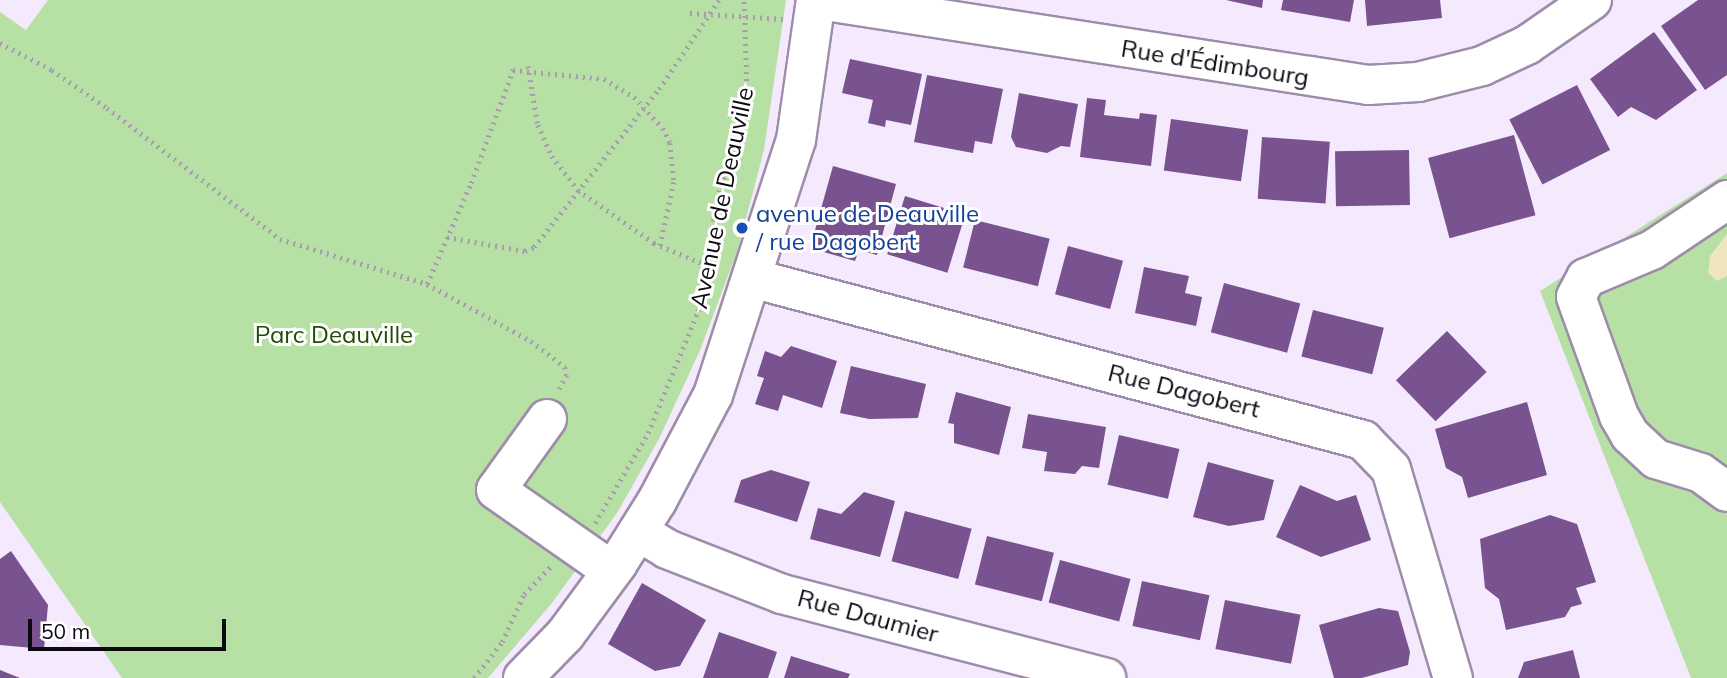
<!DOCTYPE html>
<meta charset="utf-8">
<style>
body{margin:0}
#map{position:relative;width:1727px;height:678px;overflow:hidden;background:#f5eafd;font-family:Mulish,sans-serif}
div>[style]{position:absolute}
.green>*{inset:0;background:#b7e0a5}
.sand>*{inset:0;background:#efe6c0}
.building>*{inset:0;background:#785390;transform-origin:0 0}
.path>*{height:4.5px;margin-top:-2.25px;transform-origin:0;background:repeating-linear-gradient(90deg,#a79dad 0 2px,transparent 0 7px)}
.roads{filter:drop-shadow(2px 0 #9e8daa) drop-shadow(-2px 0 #9e8daa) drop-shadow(0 2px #9e8daa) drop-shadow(0 -2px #9e8daa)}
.minor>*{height:38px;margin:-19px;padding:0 19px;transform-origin:19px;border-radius:19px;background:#fff}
.dots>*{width:19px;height:19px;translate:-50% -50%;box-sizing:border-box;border:4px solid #fff;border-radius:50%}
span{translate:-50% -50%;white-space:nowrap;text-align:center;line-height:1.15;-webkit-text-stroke:6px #fff;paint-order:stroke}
.street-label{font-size:24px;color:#0e0812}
.transit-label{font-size:24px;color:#164399}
.left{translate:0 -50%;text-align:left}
.park-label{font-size:24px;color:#224c06}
.scale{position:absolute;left:28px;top:619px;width:198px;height:32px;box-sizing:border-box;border:4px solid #0e0812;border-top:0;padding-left:9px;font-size:21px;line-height:24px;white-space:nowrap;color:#0e0812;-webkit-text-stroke:5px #fff;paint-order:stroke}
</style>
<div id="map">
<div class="green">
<i style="clip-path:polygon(48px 0,786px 0,764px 150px,738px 249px,701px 348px,659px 439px,617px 513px,552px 603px,488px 678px,122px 678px,0 502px,0 12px,26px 30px)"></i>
<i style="clip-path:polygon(1727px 173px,1727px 678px,1691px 678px,1540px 291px)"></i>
</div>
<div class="sand">
<i style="clip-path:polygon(1727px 234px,1727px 276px,1717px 281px,1708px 273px,1710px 256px)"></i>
</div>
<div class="building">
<i style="clip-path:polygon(1226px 0,1263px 0,1262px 8px)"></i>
<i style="clip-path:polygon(1283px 0,1354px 0,1350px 22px,1281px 10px)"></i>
<i style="clip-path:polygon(1365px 0,1440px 0,1442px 18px,1367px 26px)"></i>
<i style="clip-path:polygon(1698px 0,1727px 0,1727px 75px,1705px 90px,1661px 26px)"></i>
<i style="clip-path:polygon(1654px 32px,1697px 90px,1656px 120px,1631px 107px,1618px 117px,1590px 79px)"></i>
<i style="clip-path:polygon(850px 59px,922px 74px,911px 125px,886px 120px,885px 127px,868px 123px,873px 100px,842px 93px)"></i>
<i style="clip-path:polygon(927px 75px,1003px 89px,992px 144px,975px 141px,973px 153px,914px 142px)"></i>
<i style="left:1577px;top:85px;width:73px;height:76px;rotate:63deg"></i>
<i style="clip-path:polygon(1019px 93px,1078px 104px,1070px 147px,1061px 146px,1047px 153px,1016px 147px,1011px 137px)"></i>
<i style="clip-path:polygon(1087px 98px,1106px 100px,1104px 115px,1139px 119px,1140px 113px,1157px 115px,1151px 166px,1080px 157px)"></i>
<i style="left:1171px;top:119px;width:78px;height:52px;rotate:8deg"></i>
<i style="left:1514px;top:135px;width:83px;height:89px;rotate:75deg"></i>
<i style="left:1262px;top:137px;width:68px;height:62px;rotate:4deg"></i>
<i style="left:1409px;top:150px;width:55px;height:74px;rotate:89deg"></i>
<i style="clip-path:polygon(833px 166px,896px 184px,877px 255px,859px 250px,855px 261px,810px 248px)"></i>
<i style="left:905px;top:196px;width:63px;height:61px;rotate:17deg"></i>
<i style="left:975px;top:220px;width:77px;height:49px;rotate:14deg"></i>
<i style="left:1068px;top:246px;width:57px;height:50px;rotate:15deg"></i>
<i style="clip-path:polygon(1144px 267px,1189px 276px,1185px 293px,1202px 297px,1196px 326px,1135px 313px)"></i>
<i style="left:1224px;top:283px;width:79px;height:51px;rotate:15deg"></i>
<i style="left:1313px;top:310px;width:73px;height:48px;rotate:14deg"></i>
<i style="left:1447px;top:331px;width:57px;height:71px;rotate:46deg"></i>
<i style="clip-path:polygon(791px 346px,837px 361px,822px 408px,783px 395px,778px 411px,755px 404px,764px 378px,757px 376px,765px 351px,781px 357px)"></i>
<i style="clip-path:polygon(851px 366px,926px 384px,918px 418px,869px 419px,840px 413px)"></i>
<i style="clip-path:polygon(956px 392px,1011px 407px,999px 455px,954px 443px,954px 424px,948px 423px)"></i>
<i style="clip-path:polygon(1527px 402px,1547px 475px,1468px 498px,1462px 477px,1446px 468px,1435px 429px)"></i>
<i style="clip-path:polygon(1028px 414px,1106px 427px,1099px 468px,1082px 466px,1075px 474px,1044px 471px,1047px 452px,1022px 448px)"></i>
<i style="left:1119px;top:435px;width:62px;height:51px;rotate:13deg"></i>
<i style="clip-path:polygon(1208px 462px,1274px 480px,1264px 520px,1229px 526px,1193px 517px)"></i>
<i style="clip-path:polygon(771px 470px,810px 482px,797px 522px,734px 502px,741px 480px)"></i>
<i style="clip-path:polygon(1300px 485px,1337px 501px,1356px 495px,1371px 540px,1321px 557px,1276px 537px)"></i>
<i style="clip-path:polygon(864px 492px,895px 501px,880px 557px,810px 539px,818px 508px,841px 514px)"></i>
<i style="left:905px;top:511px;width:69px;height:52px;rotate:15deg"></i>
<i style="clip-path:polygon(1550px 515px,1577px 524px,1596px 582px,1576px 588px,1582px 604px,1571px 607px,1565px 617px,1506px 630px,1499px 599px,1485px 588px,1480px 539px)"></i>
<i style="left:987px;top:536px;width:69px;height:50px;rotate:14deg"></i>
<i style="clip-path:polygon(11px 551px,48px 605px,44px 649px,0 645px,0 559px)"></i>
<i style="left:1060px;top:560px;width:73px;height:44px;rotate:15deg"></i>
<i style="left:1142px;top:581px;width:69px;height:46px;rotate:12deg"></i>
<i style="clip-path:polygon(642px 583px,706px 620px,680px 666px,655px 671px,608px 644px)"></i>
<i style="left:1225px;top:600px;width:77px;height:50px;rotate:11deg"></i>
<i style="clip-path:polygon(1379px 608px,1398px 611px,1410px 652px,1408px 665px,1362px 678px,1334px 678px,1319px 625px)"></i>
<i style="clip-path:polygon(719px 632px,777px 652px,768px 678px,703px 678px)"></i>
<i style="clip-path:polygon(1573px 650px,1580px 678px,1518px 678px,1524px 662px)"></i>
<i style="clip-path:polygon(791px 656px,850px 674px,848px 678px,784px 678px)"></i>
<i style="clip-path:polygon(0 670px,20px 678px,0 678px)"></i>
</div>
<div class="path">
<i style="left:690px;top:13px;width:94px;rotate:3.7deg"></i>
<i style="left:0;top:43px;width:59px;rotate:27.4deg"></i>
<i style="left:52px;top:70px;width:67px;rotate:34.6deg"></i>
<i style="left:107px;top:108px;width:217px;rotate:37.1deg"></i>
<i style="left:280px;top:239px;width:154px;rotate:17deg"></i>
<i style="left:427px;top:284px;width:119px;rotate:28.7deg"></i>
<i style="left:531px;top:341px;width:43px;rotate:37.4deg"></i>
<i style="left:565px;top:367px;width:8px;rotate:76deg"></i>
<i style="left:567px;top:375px;width:18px;rotate:119deg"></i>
<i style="left:528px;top:66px;width:60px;rotate:80.4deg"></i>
<i style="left:538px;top:125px;width:34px;rotate:66deg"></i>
<i style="left:552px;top:156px;width:43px;rotate:52.6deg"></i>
<i style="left:578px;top:190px;width:93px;rotate:34.9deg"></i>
<i style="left:654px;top:243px;width:56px;rotate:22.9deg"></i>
<i style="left:447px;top:237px;width:79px;rotate:10.2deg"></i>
<i style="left:525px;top:251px;width:10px;rotate:-24deg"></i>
<i style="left:534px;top:247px;width:201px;rotate:-51.7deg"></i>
<i style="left:659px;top:89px;width:107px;rotate:-56deg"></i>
<i style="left:709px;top:237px;width:20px;rotate:20deg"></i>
<i style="left:427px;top:284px;width:110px;rotate:-66.5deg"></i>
<i style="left:471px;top:183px;width:121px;rotate:-69.6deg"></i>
<i style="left:513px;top:70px;width:91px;rotate:5.6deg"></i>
<i style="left:604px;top:79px;width:35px;rotate:31deg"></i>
<i style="left:634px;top:97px;width:42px;rotate:46.9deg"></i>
<i style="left:663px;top:128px;width:17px;rotate:65deg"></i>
<i style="left:670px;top:143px;width:39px;rotate:84deg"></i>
<i style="left:674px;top:182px;width:66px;rotate:102.3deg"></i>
<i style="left:595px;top:523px;width:104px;rotate:-59.5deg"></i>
<i style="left:648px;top:433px;width:132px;rotate:-67.7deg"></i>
<i style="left:698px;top:311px;width:114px;rotate:-80.4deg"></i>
<i style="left:717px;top:199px;width:102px;rotate:-72.8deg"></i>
<i style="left:747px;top:102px;width:102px;rotate:-91.7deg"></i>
<i style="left:474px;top:678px;width:46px;rotate:-52.1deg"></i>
<i style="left:502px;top:642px;width:53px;rotate:-65.4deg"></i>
<i style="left:524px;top:594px;width:40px;rotate:-46deg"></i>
</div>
<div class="roads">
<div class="minor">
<i style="left:819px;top:0;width:556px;rotate:8.8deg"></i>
<i style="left:1368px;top:85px;width:50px;rotate:-3.4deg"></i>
<i style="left:1418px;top:82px;width:66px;rotate:-14deg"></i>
<i style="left:1482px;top:66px;width:50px;rotate:-25deg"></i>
<i style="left:1527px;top:45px;width:79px;rotate:-34.7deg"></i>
<i style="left:1727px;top:200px;width:90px;rotate:146.3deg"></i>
<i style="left:1652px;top:250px;width:72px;rotate:157deg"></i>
<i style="left:1586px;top:278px;width:21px;rotate:118deg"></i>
<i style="left:1576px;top:297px;width:127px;rotate:70.1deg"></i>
<i style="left:1619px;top:416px;width:22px;rotate:60deg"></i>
<i style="left:1630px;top:435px;width:35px;rotate:43deg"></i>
<i style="left:1656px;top:459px;width:47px;rotate:17.3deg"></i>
<i style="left:1701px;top:473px;width:32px;rotate:36deg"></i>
<i style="left:755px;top:279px;width:629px;rotate:14.83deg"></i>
<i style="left:1363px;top:440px;width:40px;rotate:46deg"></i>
<i style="left:1391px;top:469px;width:218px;rotate:73.5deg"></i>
<i style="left:547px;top:419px;width:87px;rotate:125.7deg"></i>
<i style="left:496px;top:490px;width:141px;rotate:34.9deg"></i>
<i style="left:639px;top:532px;width:33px;rotate:31deg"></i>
<i style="left:667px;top:549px;width:123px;rotate:21.4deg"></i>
<i style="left:782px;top:594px;width:335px;rotate:14.5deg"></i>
<i style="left:523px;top:678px;width:60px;rotate:-45.7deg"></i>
<i style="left:565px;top:635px;width:89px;rotate:-53.6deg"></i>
<i style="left:618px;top:563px;width:73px;rotate:-57.8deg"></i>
<i style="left:657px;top:501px;width:120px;rotate:-62.2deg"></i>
<i style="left:713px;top:395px;width:268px;rotate:-72deg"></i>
<i style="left:796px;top:140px;width:141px;rotate:-81.9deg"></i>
</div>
</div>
<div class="dots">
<i style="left:742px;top:228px;background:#1a4fb4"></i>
</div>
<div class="street-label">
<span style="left:1215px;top:63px;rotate:9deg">Rue d'Édimbourg</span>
<span style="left:722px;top:198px;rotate:-78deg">Avenue de Deauville</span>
<span style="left:1184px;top:391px;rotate:14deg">Rue Dagobert</span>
<span style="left:868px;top:616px;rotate:15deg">Rue Daumier</span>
</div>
<div class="transit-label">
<span class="left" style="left:756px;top:228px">avenue de Deauville<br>/ rue Dagobert</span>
</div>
<div class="park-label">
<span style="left:334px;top:335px">Parc Deauville</span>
</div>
<div class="scale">50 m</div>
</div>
